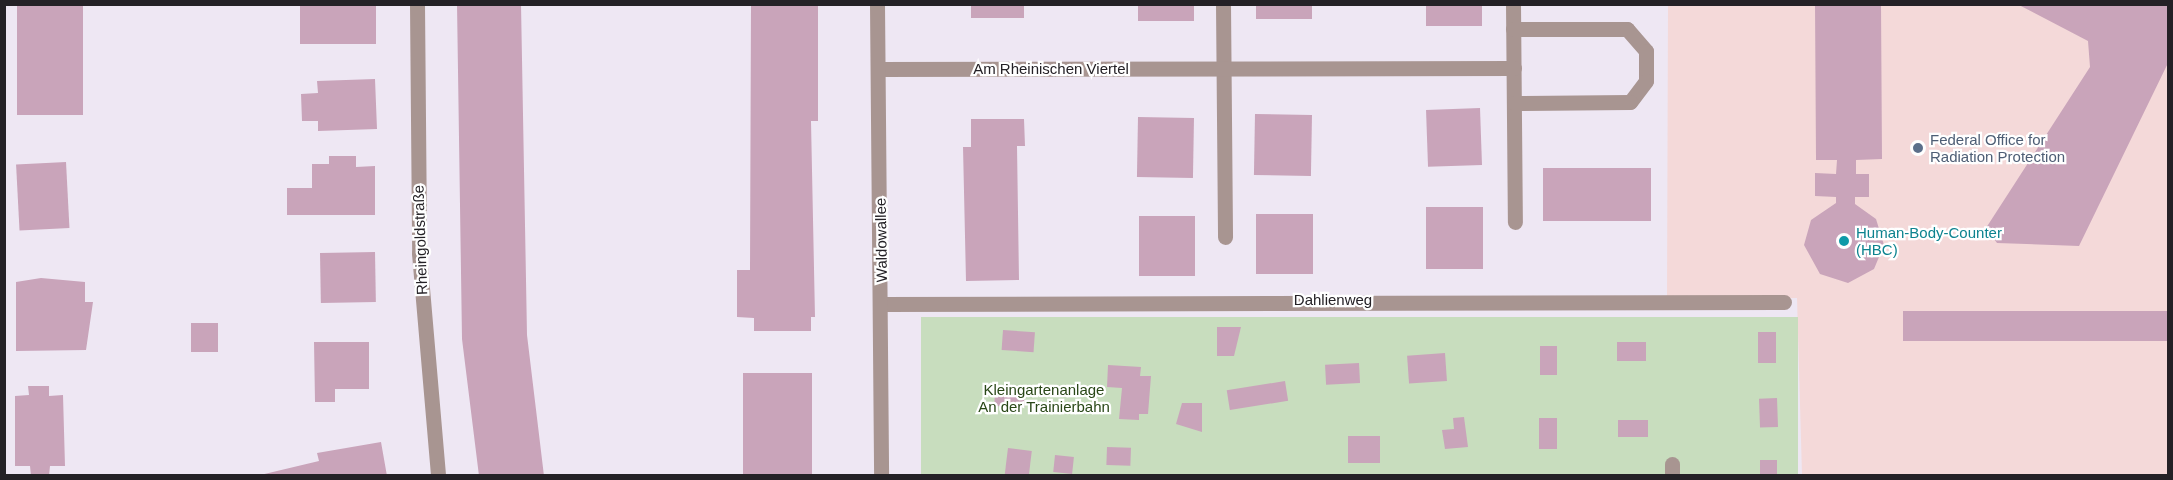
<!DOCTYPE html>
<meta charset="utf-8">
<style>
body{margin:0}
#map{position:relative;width:2173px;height:480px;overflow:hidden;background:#eee7f3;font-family:Arial,sans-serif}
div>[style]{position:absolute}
.commercial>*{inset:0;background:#f4d9d9}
.green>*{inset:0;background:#c8ddbe;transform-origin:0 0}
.building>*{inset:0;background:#c9a4ba;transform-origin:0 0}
.service>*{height:15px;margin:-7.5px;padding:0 7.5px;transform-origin:7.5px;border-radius:7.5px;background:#a89591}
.minor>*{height:15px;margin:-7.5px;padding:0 7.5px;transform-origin:7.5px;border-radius:7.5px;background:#a89591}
.tertiary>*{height:15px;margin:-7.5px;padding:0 7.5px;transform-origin:7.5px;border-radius:7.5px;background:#a89591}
.dots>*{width:16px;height:16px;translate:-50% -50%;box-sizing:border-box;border:3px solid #fff;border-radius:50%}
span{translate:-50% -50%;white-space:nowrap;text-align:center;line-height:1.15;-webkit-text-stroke:4.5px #fff;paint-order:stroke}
.street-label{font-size:15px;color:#242126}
.service-label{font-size:15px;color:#4e5e75}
.left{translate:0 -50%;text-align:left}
.culture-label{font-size:15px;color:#0d838f}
.park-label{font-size:15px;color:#294717}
.frame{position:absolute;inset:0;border:6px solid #242126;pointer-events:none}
</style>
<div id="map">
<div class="commercial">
<i style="clip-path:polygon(1668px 5px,2168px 5px,2168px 475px,1802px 475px,1797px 298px,1667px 299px)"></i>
</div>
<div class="green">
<i style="left:921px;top:317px;width:877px;height:158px"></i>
</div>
<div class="building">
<i style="left:17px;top:4px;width:66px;height:111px"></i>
<i style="left:300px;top:4px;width:76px;height:40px"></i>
<i style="clip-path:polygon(457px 4px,521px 4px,527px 335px,544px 476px,479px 476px,462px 339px)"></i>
<i style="clip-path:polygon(751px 4px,818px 4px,818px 121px,811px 121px,815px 317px,811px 317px,811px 331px,754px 331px,754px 318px,737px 317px,737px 270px,750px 270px)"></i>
<i style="left:971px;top:4px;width:53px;height:14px"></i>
<i style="left:1138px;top:4px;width:56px;height:17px"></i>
<i style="left:1256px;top:4px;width:56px;height:15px"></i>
<i style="left:1426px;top:4px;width:56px;height:22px"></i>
<i style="clip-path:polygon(1815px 4px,1881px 4px,1882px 159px,1856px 160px,1856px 174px,1869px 174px,1869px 197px,1855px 197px,1855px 204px,1876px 219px,1884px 245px,1874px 269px,1848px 283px,1820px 274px,1804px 245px,1811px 220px,1836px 203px,1836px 197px,1815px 196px,1815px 173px,1836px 174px,1837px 160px,1816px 160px)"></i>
<i style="clip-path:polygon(2017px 4px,2168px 4px,2168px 63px,2079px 246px,1997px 243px,1986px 228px,2090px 67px,2088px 41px)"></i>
<i style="clip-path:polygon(375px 79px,377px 129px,318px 131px,318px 121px,302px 121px,301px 94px,318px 93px,317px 81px)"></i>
<i style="left:1480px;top:108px;width:57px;height:54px;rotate:88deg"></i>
<i style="left:1255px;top:114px;width:57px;height:61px;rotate:1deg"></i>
<i style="left:1138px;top:117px;width:56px;height:60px;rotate:1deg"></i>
<i style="clip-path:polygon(971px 119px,1024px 119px,1025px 146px,1017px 146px,1019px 280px,966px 281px,963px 147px,971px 147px)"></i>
<i style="clip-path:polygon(329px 156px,356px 156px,356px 167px,375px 166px,375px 215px,287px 215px,287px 188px,312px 188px,312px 164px,329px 164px)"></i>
<i style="left:66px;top:162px;width:66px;height:50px;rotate:87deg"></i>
<i style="left:1543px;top:168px;width:108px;height:53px"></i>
<i style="left:1426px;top:207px;width:57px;height:62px"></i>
<i style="left:1256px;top:214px;width:57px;height:60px"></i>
<i style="left:1139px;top:216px;width:56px;height:60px"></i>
<i style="left:375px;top:252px;width:50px;height:55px;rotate:89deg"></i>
<i style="clip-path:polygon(41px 278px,85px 282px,85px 302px,93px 302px,86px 350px,16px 351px,16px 282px)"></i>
<i style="left:2168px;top:311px;width:30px;height:265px;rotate:90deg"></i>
<i style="left:218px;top:323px;width:29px;height:27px;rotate:90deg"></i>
<i style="clip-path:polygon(1217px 327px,1241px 327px,1234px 356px,1217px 356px)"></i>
<i style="left:1003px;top:330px;width:32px;height:20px;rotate:4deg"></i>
<i style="left:1758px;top:332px;width:18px;height:31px"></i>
<i style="clip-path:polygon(314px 342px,369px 342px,369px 389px,335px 389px,335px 402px,315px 402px)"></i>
<i style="left:1617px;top:342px;width:29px;height:19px"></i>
<i style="left:1557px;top:346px;width:29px;height:17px;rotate:90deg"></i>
<i style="left:1445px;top:353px;width:28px;height:38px;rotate:86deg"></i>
<i style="left:1359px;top:363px;width:20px;height:34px;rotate:87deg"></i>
<i style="clip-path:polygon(1108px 365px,1141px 367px,1140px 376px,1151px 376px,1148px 414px,1139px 414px,1139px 420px,1119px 419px,1122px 388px,1107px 387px)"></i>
<i style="left:743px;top:373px;width:69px;height:103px"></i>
<i style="left:1285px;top:381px;width:20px;height:59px;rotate:81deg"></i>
<i style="clip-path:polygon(28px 386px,49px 386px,49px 396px,63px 395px,65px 466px,50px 466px,49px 476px,31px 476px,30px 466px,15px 466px,15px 396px,29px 395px)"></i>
<i style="left:995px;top:388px;width:30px;height:18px;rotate:2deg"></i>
<i style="left:1777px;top:398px;width:29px;height:18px;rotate:88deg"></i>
<i style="clip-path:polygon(1182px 403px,1202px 403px,1202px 432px,1176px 424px)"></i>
<i style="clip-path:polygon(1464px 417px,1468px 447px,1445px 449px,1442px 430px,1454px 429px,1453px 418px)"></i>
<i style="left:1539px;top:418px;width:18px;height:31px"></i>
<i style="left:1618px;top:420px;width:30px;height:17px"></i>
<i style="left:1348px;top:436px;width:32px;height:27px"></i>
<i style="clip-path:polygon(381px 442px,387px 476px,256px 476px,319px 461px,317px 453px)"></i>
<i style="left:1107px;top:447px;width:24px;height:18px;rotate:2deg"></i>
<i style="left:1008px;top:448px;width:24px;height:28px;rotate:7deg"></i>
<i style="left:1055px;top:455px;width:19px;height:17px;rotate:6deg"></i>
<i style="left:1760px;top:460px;width:17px;height:16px"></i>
</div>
<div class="service">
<i style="left:881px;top:304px;width:903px;rotate:-0.13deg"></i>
<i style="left:1672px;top:464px;width:12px;rotate:90deg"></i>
</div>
<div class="minor">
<i style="left:417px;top:4px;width:249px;rotate:89.5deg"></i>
<i style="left:419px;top:253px;width:224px;rotate:85.1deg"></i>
<i style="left:1223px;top:4px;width:233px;rotate:89.5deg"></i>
<i style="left:1513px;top:4px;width:218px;rotate:89.5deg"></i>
<i style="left:1513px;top:29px;width:114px"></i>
<i style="left:1627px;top:29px;width:29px;rotate:49deg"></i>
<i style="left:1646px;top:51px;width:30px;rotate:90deg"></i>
<i style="left:1646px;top:81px;width:26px;rotate:127deg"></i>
<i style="left:1630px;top:102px;width:116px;rotate:179.5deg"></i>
<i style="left:878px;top:69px;width:636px;rotate:-0.09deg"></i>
</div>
<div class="tertiary">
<i style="left:877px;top:4px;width:472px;rotate:89.5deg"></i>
</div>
<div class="dots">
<i style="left:1918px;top:148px;background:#5c6f8a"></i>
<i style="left:1844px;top:241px;background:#0f9aa8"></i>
</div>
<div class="street-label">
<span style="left:1051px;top:69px">Am Rheinischen Viertel</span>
<span style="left:420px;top:240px;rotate:-92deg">Rheingoldstraße</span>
<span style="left:881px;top:240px;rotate:-91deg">Waldowallee</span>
<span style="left:1333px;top:300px">Dahlienweg</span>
</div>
<div class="service-label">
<span class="left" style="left:1930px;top:148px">Federal Office for<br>Radiation Protection</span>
</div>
<div class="culture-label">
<span class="left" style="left:1856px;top:241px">Human-Body-Counter<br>(HBC)</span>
</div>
<div class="park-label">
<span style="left:1044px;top:398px">Kleingartenanlage<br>An der Trainierbahn</span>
</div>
<div class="frame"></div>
</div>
